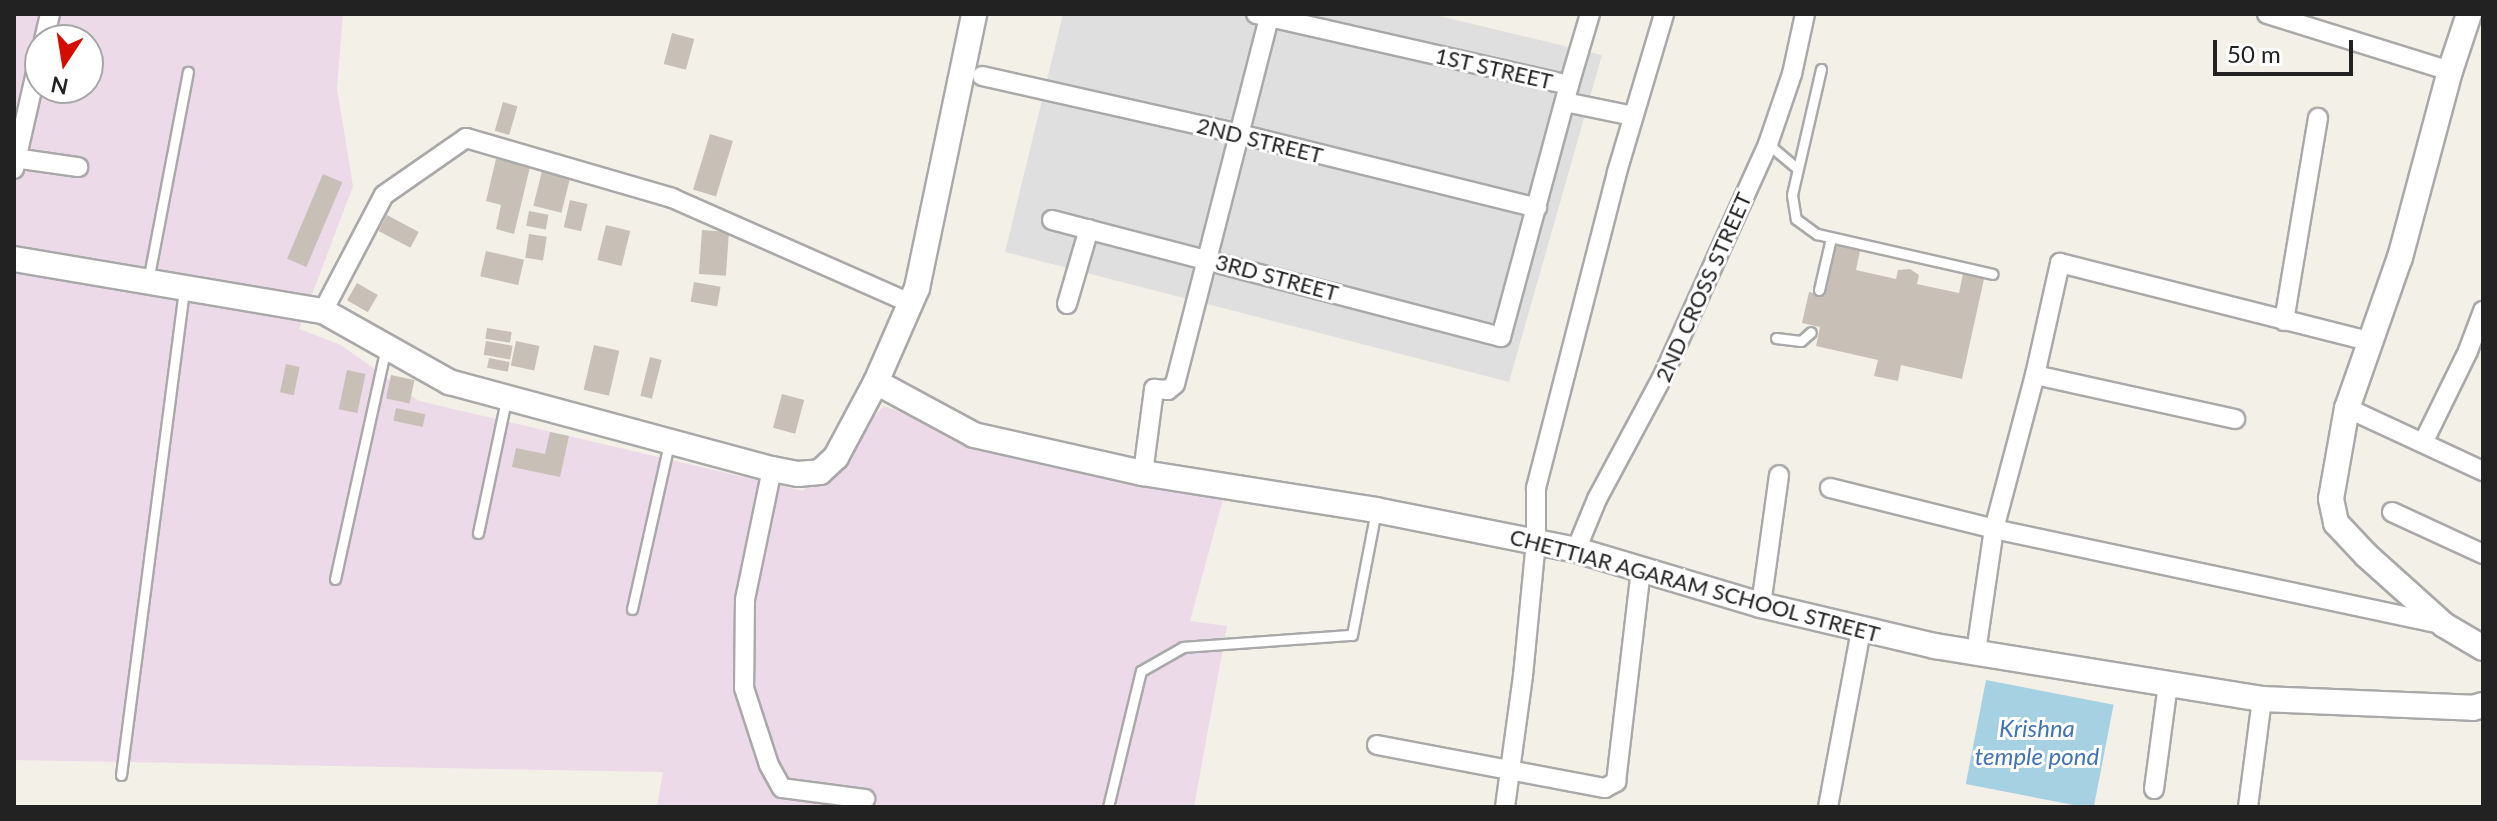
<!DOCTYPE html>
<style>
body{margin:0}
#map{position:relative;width:2497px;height:821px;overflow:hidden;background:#f3f0e8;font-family:Lato,sans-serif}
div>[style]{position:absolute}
.residential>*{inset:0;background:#e0dfdf}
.industrial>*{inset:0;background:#ecdae8}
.water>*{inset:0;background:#a6d1e2;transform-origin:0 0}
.building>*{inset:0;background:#c8c0b7;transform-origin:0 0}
.roads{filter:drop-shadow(2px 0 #a9a9a9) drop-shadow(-2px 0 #a9a9a9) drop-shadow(0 2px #a9a9a9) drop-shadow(0 -2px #a9a9a9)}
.service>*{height:9px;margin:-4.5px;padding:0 4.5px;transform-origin:4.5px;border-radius:4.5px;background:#fff}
.minor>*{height:18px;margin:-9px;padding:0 9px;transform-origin:9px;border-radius:9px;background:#fff}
.tertiary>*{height:24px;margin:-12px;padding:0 12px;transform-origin:12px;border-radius:12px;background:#fff}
span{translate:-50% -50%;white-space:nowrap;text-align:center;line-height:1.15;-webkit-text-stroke:6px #fff;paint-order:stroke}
.street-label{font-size:22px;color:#222}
.water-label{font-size:24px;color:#4374b2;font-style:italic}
.frame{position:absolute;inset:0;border:16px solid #222;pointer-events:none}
.north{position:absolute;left:24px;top:24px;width:80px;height:80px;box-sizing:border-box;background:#fff;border:2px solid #a7a7a7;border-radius:50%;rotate:192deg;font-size:22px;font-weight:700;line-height:32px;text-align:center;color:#222}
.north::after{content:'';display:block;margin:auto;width:28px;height:36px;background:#d40c00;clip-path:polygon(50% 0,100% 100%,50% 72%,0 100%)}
.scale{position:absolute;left:2213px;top:40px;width:140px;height:36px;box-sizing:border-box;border:4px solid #222;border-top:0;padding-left:10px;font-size:24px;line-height:28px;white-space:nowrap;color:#222;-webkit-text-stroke:6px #fff;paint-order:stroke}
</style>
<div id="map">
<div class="residential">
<i style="clip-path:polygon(1063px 14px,1431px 14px,1602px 55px,1509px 382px,1005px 252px)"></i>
</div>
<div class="industrial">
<i style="clip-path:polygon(evenodd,14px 14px,343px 14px,337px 88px,353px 186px,299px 329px,341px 345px,419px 401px,803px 491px,884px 406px,1040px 464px,1225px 492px,1190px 621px,1227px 626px,1194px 807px,657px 807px,663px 772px,14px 760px,14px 14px,40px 40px,88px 40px,88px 88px,40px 88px,40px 40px)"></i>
</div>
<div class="water">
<i style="left:1986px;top:680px;width:130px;height:106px;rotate:11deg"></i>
</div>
<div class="building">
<i style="left:672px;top:33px;width:23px;height:32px;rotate:15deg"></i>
<i style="left:503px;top:102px;width:15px;height:30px;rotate:16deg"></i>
<i style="left:710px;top:134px;width:24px;height:58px;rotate:17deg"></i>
<i style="clip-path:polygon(496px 159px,530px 167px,514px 234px,496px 229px,501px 205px,486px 201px)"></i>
<i style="left:543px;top:167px;width:29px;height:40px;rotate:14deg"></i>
<i style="left:323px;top:174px;width:21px;height:92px;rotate:23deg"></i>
<i style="left:570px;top:200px;width:18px;height:28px;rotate:13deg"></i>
<i style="left:529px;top:211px;width:20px;height:15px;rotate:11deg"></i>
<i style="left:387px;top:215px;width:36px;height:18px;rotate:28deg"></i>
<i style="left:606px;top:225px;width:25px;height:36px;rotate:14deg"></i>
<i style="left:702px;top:230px;width:27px;height:44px;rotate:4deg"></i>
<i style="left:529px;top:234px;width:18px;height:24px;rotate:9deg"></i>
<i style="clip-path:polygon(1835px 245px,1860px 251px,1856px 270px,1896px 279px,1898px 270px,1910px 269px,1919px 275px,1917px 284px,1959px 293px,1963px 274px,1984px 279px,1962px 379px,1901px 365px,1898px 381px,1874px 376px,1878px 360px,1816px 346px,1820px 327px,1802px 323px,1809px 292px,1825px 296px)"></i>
<i style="left:486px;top:251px;width:39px;height:26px;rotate:13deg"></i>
<i style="left:694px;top:282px;width:27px;height:20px;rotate:10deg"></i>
<i style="left:357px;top:283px;width:24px;height:20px;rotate:30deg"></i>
<i style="left:487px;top:328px;width:25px;height:11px;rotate:9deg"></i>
<i style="left:486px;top:341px;width:27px;height:14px;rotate:10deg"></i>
<i style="left:516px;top:341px;width:24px;height:25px;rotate:12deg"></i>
<i style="left:594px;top:345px;width:26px;height:46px;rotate:13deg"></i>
<i style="left:650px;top:357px;width:12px;height:40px;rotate:14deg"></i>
<i style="left:489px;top:358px;width:21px;height:10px;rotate:11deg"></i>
<i style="left:286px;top:364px;width:14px;height:29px;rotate:12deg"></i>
<i style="left:347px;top:370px;width:19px;height:40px;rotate:12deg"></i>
<i style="left:391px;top:375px;width:24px;height:24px;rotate:12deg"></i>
<i style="left:782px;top:394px;width:23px;height:35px;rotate:15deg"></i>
<i style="left:396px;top:408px;width:30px;height:13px;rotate:12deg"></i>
<i style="clip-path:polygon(550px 432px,569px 436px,560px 477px,512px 467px,516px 448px,545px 454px)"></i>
</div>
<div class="roads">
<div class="service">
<i style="left:1821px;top:69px;width:129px;rotate:103deg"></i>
<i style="left:1792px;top:195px;width:24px;rotate:81deg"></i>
<i style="left:1796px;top:219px;width:26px;rotate:36deg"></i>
<i style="left:1817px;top:234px;width:180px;rotate:12.8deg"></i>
<i style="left:1768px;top:144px;width:38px;rotate:40deg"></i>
<i style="left:148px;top:281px;width:213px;rotate:-79.2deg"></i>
<i style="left:1819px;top:290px;width:53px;rotate:-77deg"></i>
<i style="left:1776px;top:338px;width:25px;rotate:7deg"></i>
<i style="left:1801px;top:341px;width:13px;rotate:-42deg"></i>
<i style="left:478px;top:533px;width:136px;rotate:-78.1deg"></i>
<i style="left:335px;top:579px;width:237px;rotate:-77.6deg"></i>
<i style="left:632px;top:609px;width:169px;rotate:-77.4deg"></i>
<i style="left:121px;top:775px;width:489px;rotate:-82.6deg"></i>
<i style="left:1108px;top:807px;width:140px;rotate:-76.4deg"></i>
<i style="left:1141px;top:671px;width:48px;rotate:-29.7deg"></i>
<i style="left:1183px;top:647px;width:169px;rotate:-4.1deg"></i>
<i style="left:1352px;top:635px;width:127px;rotate:-79.1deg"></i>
</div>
<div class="minor">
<i style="left:2267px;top:14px;width:192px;rotate:17.3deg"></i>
<i style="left:44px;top:40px;width:27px;rotate:-77deg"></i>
<i style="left:982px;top:76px;width:263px;rotate:12.7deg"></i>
<i style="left:1239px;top:134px;width:307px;rotate:13.9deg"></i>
<i style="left:1569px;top:85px;width:74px;rotate:-73.5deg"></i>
<i style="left:1565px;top:102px;width:69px;rotate:11.6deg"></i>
<i style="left:14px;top:158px;width:65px;rotate:8deg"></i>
<i style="left:14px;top:169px;width:117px;rotate:-77.2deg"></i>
<i style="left:1052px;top:220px;width:464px;rotate:14.6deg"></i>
<i style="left:1501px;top:337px;width:261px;rotate:-74.9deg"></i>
<i style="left:1569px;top:85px;width:321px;rotate:-167.2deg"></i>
<i style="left:1067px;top:304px;width:78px;rotate:-73.7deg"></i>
<i style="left:323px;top:311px;width:131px;rotate:-62.3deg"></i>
<i style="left:384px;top:195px;width:100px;rotate:-34.8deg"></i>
<i style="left:466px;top:138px;width:215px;rotate:16.2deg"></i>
<i style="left:672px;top:198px;width:262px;rotate:23.8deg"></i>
<i style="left:2284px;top:321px;width:206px;rotate:-80.5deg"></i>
<i style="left:2035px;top:375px;width:205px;rotate:12.4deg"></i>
<i style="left:2347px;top:408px;width:150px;rotate:24.9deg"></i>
<i style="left:2423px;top:443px;width:102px;rotate:-63.9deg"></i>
<i style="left:2468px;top:351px;width:43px;rotate:-69.4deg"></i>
<i style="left:772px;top:469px;width:133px;rotate:101.7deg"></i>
<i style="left:745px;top:599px;width:89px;rotate:90.6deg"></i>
<i style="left:744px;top:688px;width:81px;rotate:72deg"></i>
<i style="left:769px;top:765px;width:26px;rotate:61deg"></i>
<i style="left:782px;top:788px;width:84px;rotate:7.5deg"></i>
<i style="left:1143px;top:473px;width:85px;rotate:-82.5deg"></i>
<i style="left:1154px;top:389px;width:14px;rotate:4deg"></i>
<i style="left:1168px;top:390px;width:9px;rotate:-41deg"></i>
<i style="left:1175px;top:384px;width:382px;rotate:-75.6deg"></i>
<i style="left:1830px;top:488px;width:169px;rotate:14deg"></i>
<i style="left:1994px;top:529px;width:460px;rotate:12deg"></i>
<i style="left:2392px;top:512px;width:100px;rotate:24.8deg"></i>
<i style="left:1576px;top:550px;width:55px;rotate:-67.6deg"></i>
<i style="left:1597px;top:499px;width:137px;rotate:-61.8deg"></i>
<i style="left:1662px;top:378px;width:257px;rotate:-65.6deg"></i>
<i style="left:1768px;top:144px;width:74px;rotate:-71.1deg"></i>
<i style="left:1792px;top:74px;width:61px;rotate:-77.8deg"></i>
<i style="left:1761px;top:605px;width:131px;rotate:-82.1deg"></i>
<i style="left:1976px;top:652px;width:124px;rotate:-81.7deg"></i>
<i style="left:1994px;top:529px;width:159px;rotate:-75.1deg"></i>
<i style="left:2035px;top:375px;width:115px;rotate:-77.4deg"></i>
<i style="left:2060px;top:263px;width:318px;rotate:14.2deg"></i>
<i style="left:1377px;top:745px;width:232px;rotate:10.7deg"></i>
<i style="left:1605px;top:788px;width:13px;rotate:-29deg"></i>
<i style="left:1616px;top:782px;width:213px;rotate:-83.3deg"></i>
<i style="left:2154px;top:789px;width:106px;rotate:-82.4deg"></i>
<i style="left:1505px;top:807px;width:132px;rotate:-82.2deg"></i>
<i style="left:1523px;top:676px;width:135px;rotate:-84.5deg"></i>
<i style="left:1536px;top:542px;width:54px;rotate:-90deg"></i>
<i style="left:1536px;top:488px;width:326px;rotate:-75.6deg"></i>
<i style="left:1617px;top:172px;width:165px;rotate:-73.4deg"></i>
<i style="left:1828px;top:807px;width:180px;rotate:-79.4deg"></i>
<i style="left:2248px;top:807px;width:109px;rotate:-82.6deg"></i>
</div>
<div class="tertiary">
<i style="left:2469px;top:14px;width:60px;rotate:108.4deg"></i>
<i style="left:2450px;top:71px;width:193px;rotate:105deg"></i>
<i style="left:2400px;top:257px;width:160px;rotate:109.3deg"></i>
<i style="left:2347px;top:408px;width:92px;rotate:100deg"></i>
<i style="left:2331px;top:499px;width:25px;rotate:78deg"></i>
<i style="left:2336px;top:523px;width:44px;rotate:46.8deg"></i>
<i style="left:2366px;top:555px;width:105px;rotate:41.9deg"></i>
<i style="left:2444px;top:625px;width:45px;rotate:30.5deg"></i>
<i style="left:14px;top:259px;width:313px;rotate:9.6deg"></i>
<i style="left:323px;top:311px;width:145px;rotate:29.4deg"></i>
<i style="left:449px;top:382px;width:335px;rotate:15.1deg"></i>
<i style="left:772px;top:469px;width:26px;rotate:11deg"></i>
<i style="left:798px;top:474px;width:22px;rotate:-5deg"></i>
<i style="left:820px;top:472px;width:22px;rotate:-43deg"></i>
<i style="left:836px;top:457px;width:85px;rotate:-61.9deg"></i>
<i style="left:876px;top:382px;width:103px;rotate:-66.4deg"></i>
<i style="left:917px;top:288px;width:280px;rotate:-78.2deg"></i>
<i style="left:876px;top:382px;width:111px;rotate:28.4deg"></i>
<i style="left:974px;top:435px;width:173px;rotate:12.7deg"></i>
<i style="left:1143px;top:473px;width:236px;rotate:9deg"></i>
<i style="left:1376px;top:510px;width:204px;rotate:11.3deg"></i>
<i style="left:1576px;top:550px;width:193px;rotate:16.6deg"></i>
<i style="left:1761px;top:605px;width:179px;rotate:13.3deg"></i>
<i style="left:1935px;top:646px;width:331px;rotate:9.2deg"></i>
<i style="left:2262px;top:699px;width:211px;rotate:2.4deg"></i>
<i style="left:2473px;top:708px;width:10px;rotate:-17deg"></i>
</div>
</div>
<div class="street-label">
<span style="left:1494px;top:68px;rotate:13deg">1ST STREET</span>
<span style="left:1260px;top:140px;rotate:14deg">2ND STREET</span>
<span style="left:1277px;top:277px;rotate:15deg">3RD STREET</span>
<span style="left:1703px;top:287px;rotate:-66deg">2ND CROSS STREET</span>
<span style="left:1695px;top:585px;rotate:15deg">CHETTIAR AGARAM SCHOOL STREET</span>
</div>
<div class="water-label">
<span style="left:2037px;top:742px">Krishna<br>temple pond</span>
</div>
<div class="frame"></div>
<div class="north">N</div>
<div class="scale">50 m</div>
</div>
